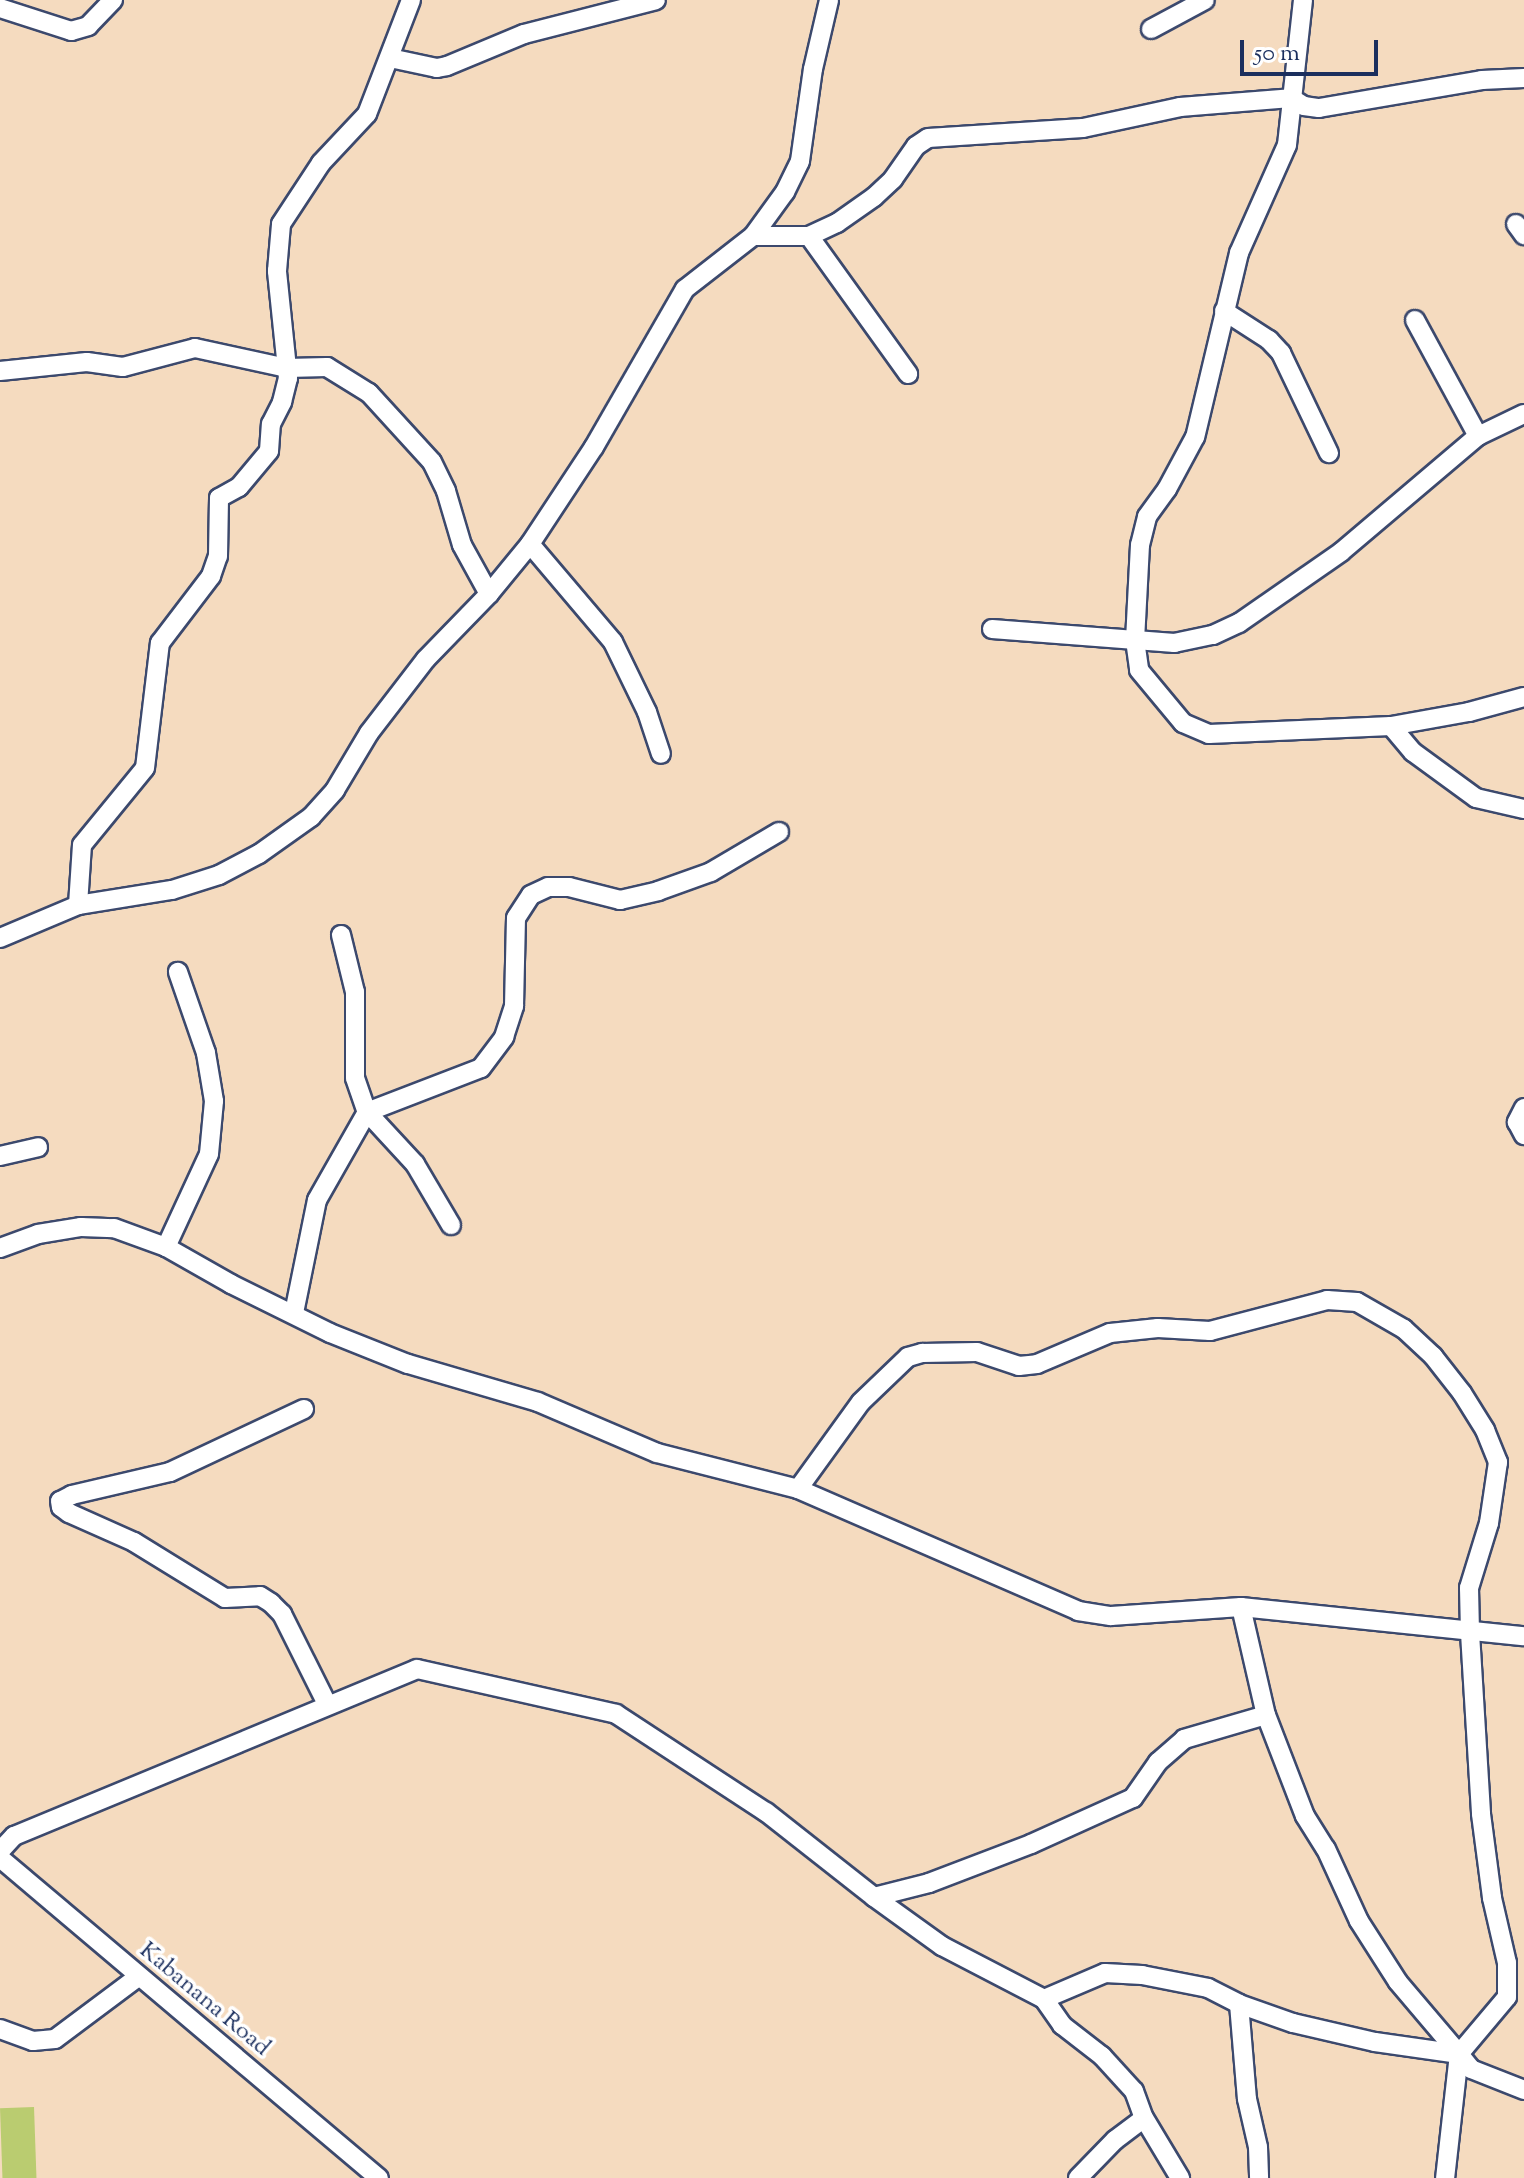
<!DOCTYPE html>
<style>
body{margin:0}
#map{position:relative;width:1524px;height:2178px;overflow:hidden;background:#f5dbbf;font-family:"Sorts Mill Goudy",serif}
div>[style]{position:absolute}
.green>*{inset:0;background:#bacc70;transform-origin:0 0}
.roads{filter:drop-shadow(2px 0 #3c496d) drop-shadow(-2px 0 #3c496d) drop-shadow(0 2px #3c496d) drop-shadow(0 -2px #3c496d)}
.minor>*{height:18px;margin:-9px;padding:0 9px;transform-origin:9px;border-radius:9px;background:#fff}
span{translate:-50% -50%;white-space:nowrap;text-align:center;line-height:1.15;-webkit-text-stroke:7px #fff;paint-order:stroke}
.street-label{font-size:24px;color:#1b2f5e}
.scale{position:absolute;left:1240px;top:40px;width:138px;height:36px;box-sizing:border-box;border:4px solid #1b2f5e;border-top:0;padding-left:10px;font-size:24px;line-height:28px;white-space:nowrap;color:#1b2f5e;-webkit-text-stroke:6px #fff;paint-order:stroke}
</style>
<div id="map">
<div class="green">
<i style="left:34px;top:2107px;width:71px;height:34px;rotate:88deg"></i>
</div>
<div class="roads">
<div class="minor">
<i style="left:1303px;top:0;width:146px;rotate:96.3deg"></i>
<i style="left:1287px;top:145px;width:118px;rotate:114deg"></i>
<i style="left:1239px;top:253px;width:189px;rotate:103.4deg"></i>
<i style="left:1195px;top:437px;width:59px;rotate:118.3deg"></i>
<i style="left:1167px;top:489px;width:34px;rotate:126deg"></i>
<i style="left:1147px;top:517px;width:29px;rotate:104deg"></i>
<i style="left:1140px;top:545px;width:95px;rotate:93deg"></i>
<i style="left:1135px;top:640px;width:30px;rotate:82deg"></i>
<i style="left:1139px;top:670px;width:69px;rotate:50.3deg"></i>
<i style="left:1183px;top:723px;width:28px;rotate:23deg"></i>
<i style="left:1209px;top:734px;width:182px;rotate:-2.5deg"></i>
<i style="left:1391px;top:726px;width:34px;rotate:50deg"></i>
<i style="left:1413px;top:752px;width:78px;rotate:36.1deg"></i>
<i style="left:1476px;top:798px;width:49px;rotate:12.9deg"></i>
<i style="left:0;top:8px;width:75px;rotate:17.9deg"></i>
<i style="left:71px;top:31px;width:18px;rotate:-16deg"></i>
<i style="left:88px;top:26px;width:36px;rotate:-46deg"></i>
<i style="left:1151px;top:29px;width:61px;rotate:-28.2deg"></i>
<i style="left:390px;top:58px;width:48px;rotate:12deg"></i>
<i style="left:437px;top:68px;width:10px;rotate:-11deg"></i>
<i style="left:447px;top:66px;width:83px;rotate:-22.6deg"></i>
<i style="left:524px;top:34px;width:136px;rotate:-14.4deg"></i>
<i style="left:1516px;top:224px;width:14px;rotate:54deg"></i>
<i style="left:753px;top:236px;width:56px"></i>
<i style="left:809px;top:236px;width:31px;rotate:-25deg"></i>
<i style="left:837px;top:223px;width:45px;rotate:-35.1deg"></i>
<i style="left:874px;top:197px;width:26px;rotate:-43deg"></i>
<i style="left:893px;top:179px;width:40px;rotate:-55.1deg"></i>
<i style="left:916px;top:146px;width:14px;rotate:-34deg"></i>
<i style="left:928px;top:138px;width:155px;rotate:-3.7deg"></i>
<i style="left:1083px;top:128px;width:99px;rotate:-12.2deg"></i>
<i style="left:1180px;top:107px;width:111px;rotate:-4.6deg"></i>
<i style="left:1291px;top:98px;width:15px;rotate:32deg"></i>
<i style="left:1304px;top:106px;width:15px;rotate:8deg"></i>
<i style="left:1319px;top:108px;width:165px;rotate:-9.7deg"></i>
<i style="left:1482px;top:80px;width:42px;rotate:-2.7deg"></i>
<i style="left:809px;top:236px;width:170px;rotate:54.3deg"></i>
<i style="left:1224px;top:311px;width:54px;rotate:32.8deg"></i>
<i style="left:1269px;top:340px;width:18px;rotate:47deg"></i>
<i style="left:1281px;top:353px;width:111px;rotate:64.4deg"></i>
<i style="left:1415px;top:320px;width:132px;rotate:61.5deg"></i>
<i style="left:0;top:371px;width:87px;rotate:-5.9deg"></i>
<i style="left:87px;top:362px;width:36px;rotate:8deg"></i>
<i style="left:123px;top:367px;width:74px;rotate:-14.8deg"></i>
<i style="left:195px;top:348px;width:94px;rotate:12.3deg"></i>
<i style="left:287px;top:368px;width:40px;rotate:-1.4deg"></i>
<i style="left:327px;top:367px;width:49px;rotate:31.8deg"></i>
<i style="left:369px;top:393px;width:93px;rotate:47.6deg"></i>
<i style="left:432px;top:462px;width:32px;rotate:64deg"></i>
<i style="left:446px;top:491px;width:56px;rotate:73.5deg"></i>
<i style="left:462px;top:545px;width:56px;rotate:61.1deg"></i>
<i style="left:530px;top:544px;width:128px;rotate:49.7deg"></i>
<i style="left:613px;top:642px;width:78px;rotate:64.1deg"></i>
<i style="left:647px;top:712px;width:44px;rotate:71.6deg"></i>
<i style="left:992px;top:629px;width:183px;rotate:4.4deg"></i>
<i style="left:1174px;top:643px;width:40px;rotate:-12deg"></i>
<i style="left:1213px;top:635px;width:29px;rotate:-25deg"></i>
<i style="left:1239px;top:623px;width:124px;rotate:-34.8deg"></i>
<i style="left:1341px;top:552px;width:180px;rotate:-40.3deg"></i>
<i style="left:1478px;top:436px;width:51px;rotate:-25.6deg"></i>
<i style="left:1391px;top:726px;width:79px;rotate:-10.2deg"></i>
<i style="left:1469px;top:712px;width:57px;rotate:-15.3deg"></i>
<i style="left:78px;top:905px;width:60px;rotate:-86.2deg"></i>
<i style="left:82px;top:845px;width:99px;rotate:-50.7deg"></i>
<i style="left:145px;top:768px;width:126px;rotate:-83.2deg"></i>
<i style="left:160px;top:643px;width:84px;rotate:-52.7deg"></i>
<i style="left:211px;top:576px;width:21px;rotate:-71deg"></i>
<i style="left:218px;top:556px;width:58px;rotate:-89deg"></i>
<i style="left:219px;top:498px;width:23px;rotate:-29deg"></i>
<i style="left:239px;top:487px;width:47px;rotate:-50.2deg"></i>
<i style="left:269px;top:451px;width:27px;rotate:-86deg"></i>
<i style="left:271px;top:424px;width:25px;rotate:-63deg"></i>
<i style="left:282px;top:402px;width:25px;rotate:-76deg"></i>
<i style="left:288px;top:378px;width:108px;rotate:-95.9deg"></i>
<i style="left:277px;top:271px;width:47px;rotate:-85.1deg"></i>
<i style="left:281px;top:224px;width:73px;rotate:-56.7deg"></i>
<i style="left:321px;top:163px;width:67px;rotate:-46.8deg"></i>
<i style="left:367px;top:114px;width:122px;rotate:-68.9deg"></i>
<i style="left:341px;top:935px;width:59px;rotate:76.2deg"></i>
<i style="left:355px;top:992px;width:86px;rotate:90deg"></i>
<i style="left:355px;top:1078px;width:36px;rotate:71deg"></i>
<i style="left:367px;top:1112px;width:71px;rotate:47.3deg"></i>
<i style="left:415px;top:1164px;width:71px;rotate:59.5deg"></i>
<i style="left:0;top:938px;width:85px;rotate:-22.9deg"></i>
<i style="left:78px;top:905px;width:95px;rotate:-9.1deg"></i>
<i style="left:172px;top:890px;width:49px;rotate:-17.7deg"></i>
<i style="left:219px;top:875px;width:45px;rotate:-27.7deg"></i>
<i style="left:259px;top:854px;width:64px;rotate:-35.4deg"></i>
<i style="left:311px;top:817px;width:36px;rotate:-48deg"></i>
<i style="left:335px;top:790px;width:66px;rotate:-59.2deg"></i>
<i style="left:369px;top:733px;width:93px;rotate:-52.4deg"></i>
<i style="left:426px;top:659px;width:91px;rotate:-45.9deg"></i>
<i style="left:489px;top:594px;width:65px;rotate:-50.6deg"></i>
<i style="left:530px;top:544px;width:116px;rotate:-56.6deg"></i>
<i style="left:594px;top:447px;width:182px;rotate:-60.1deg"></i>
<i style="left:685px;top:289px;width:86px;rotate:-37.9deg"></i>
<i style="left:753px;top:236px;width:54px;rotate:-54deg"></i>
<i style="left:785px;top:192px;width:34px;rotate:-64deg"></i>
<i style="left:800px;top:161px;width:93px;rotate:-82deg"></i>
<i style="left:813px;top:69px;width:71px;rotate:-76.9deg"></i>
<i style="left:1524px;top:1108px;width:16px;rotate:117deg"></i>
<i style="left:1517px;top:1122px;width:15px;rotate:62deg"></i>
<i style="left:0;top:1156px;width:39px;rotate:-13deg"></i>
<i style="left:166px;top:1247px;width:102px;rotate:-65.2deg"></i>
<i style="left:209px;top:1154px;width:53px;rotate:-84.6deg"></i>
<i style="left:214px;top:1101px;width:49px;rotate:-99.5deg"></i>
<i style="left:206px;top:1053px;width:86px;rotate:-109.1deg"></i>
<i style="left:0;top:1248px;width:40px;rotate:-20.2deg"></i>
<i style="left:38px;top:1234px;width:44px;rotate:-9.2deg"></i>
<i style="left:81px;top:1227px;width:33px;rotate:2deg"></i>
<i style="left:114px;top:1228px;width:55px;rotate:20.1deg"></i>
<i style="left:166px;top:1247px;width:75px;rotate:29.6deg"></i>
<i style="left:231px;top:1284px;width:110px;rotate:26.3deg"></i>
<i style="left:330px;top:1333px;width:84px;rotate:21.7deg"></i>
<i style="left:408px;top:1364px;width:135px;rotate:16.3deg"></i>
<i style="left:538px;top:1402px;width:129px;rotate:23.2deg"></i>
<i style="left:657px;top:1453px;width:146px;rotate:14.3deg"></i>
<i style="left:798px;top:1489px;width:305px;rotate:23.5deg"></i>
<i style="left:1078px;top:1611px;width:33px;rotate:9deg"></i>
<i style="left:1111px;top:1616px;width:130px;rotate:-4deg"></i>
<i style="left:1241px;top:1607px;width:284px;rotate:5.9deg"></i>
<i style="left:294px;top:1313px;width:115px;rotate:-78.5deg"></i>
<i style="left:317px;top:1200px;width:101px;rotate:-60.4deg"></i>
<i style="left:367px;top:1112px;width:122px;rotate:-21.1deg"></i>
<i style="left:481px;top:1068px;width:39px;rotate:-53deg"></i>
<i style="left:504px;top:1037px;width:33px;rotate:-72deg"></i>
<i style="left:514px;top:1006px;width:88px;rotate:-88.7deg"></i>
<i style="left:516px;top:918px;width:27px;rotate:-57deg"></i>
<i style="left:531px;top:895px;width:19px;rotate:-25deg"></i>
<i style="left:548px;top:887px;width:21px"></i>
<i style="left:569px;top:887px;width:53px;rotate:14.3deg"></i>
<i style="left:620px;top:900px;width:39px;rotate:-13deg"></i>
<i style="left:658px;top:891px;width:56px;rotate:-19.7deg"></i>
<i style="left:711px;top:872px;width:79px;rotate:-30.5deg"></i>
<i style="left:304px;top:1409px;width:148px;rotate:154.8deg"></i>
<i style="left:170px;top:1472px;width:101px;rotate:166.8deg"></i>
<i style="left:72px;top:1495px;width:13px;rotate:153deg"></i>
<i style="left:60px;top:1501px;width:6px;rotate:81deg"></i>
<i style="left:61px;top:1507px;width:10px;rotate:37deg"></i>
<i style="left:69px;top:1513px;width:71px;rotate:24deg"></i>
<i style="left:134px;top:1542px;width:107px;rotate:31.6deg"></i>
<i style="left:225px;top:1598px;width:35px;rotate:-3deg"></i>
<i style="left:260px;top:1596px;width:13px;rotate:32deg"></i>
<i style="left:271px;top:1603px;width:16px;rotate:45deg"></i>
<i style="left:282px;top:1614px;width:101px;rotate:63.4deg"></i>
<i style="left:798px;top:1489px;width:107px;rotate:-54.1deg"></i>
<i style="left:861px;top:1402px;width:65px;rotate:-43.8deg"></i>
<i style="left:908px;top:1357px;width:15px;rotate:-16deg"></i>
<i style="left:922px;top:1353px;width:55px;rotate:-1deg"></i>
<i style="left:977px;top:1352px;width:44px;rotate:18.4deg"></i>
<i style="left:1019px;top:1366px;width:18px;rotate:-6deg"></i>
<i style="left:1037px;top:1364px;width:79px;rotate:-23deg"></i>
<i style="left:1110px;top:1333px;width:48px;rotate:-5.9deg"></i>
<i style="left:1158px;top:1328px;width:52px;rotate:3.3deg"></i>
<i style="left:1210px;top:1331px;width:121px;rotate:-14.8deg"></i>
<i style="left:1327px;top:1300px;width:30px;rotate:4deg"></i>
<i style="left:1357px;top:1302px;width:54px;rotate:29.9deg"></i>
<i style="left:1404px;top:1329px;width:40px;rotate:43deg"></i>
<i style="left:1433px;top:1356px;width:47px;rotate:51.9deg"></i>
<i style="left:1462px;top:1393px;width:44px;rotate:58.1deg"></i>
<i style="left:1485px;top:1430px;width:35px;rotate:68deg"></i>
<i style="left:1498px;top:1462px;width:62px;rotate:98.4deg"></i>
<i style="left:1489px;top:1523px;width:68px;rotate:107.1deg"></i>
<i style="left:1469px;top:1588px;width:45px;rotate:88.7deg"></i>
<i style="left:1470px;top:1633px;width:181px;rotate:86.5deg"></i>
<i style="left:1481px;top:1814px;width:85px;rotate:82.5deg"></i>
<i style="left:1492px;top:1898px;width:67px;rotate:77deg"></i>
<i style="left:1507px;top:1963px;width:34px;rotate:90deg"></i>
<i style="left:1507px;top:1997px;width:75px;rotate:130.1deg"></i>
<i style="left:1241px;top:1607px;width:111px;rotate:77deg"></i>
<i style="left:1266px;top:1715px;width:108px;rotate:68.9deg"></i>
<i style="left:1305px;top:1816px;width:39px;rotate:58deg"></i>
<i style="left:1326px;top:1849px;width:79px;rotate:65.4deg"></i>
<i style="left:1359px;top:1921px;width:72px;rotate:57.4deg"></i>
<i style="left:1398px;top:1982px;width:94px;rotate:49.7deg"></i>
<i style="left:1459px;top:2054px;width:125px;rotate:96.4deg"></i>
<i style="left:0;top:1851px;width:21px;rotate:-47deg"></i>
<i style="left:14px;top:1836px;width:436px;rotate:-22.5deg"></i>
<i style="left:417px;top:1669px;width:204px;rotate:12.7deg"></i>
<i style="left:616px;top:1714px;width:179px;rotate:33.2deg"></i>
<i style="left:766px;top:1812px;width:137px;rotate:38.2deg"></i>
<i style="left:874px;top:1897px;width:84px;rotate:35.8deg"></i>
<i style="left:942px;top:1946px;width:115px;rotate:27.5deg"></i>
<i style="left:1044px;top:1999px;width:66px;rotate:-23.1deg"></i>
<i style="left:1105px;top:1973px;width:37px;rotate:3deg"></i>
<i style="left:1142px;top:1975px;width:67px;rotate:11.1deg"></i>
<i style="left:1208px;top:1988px;width:35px;rotate:27deg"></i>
<i style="left:1239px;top:2004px;width:57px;rotate:19.4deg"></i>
<i style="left:1293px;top:2023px;width:84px;rotate:13deg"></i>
<i style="left:1375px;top:2042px;width:85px;rotate:8.1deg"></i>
<i style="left:1459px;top:2054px;width:19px;rotate:51deg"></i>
<i style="left:1471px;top:2069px;width:57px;rotate:21.6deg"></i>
<i style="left:0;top:1858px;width:496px;rotate:40.2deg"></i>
<i style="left:874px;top:1897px;width:57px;rotate:-14.3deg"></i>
<i style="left:929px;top:1883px;width:109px;rotate:-20.9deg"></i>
<i style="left:1031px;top:1844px;width:112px;rotate:-24.3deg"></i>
<i style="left:1133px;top:1798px;width:44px;rotate:-55.2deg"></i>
<i style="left:1158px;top:1762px;width:35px;rotate:-41deg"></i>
<i style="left:1184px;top:1739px;width:85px;rotate:-16.3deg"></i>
<i style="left:1044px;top:1999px;width:32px;rotate:55deg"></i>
<i style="left:1062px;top:2025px;width:51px;rotate:37.8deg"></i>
<i style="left:1102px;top:2056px;width:47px;rotate:47.6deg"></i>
<i style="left:1134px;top:2091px;width:29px;rotate:70deg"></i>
<i style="left:1144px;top:2118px;width:70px;rotate:59deg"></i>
<i style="left:1239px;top:2004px;width:95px;rotate:85.2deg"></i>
<i style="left:1247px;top:2099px;width:49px;rotate:77.1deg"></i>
<i style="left:1258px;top:2147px;width:31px;rotate:88deg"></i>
<i style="left:0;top:2029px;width:35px;rotate:20deg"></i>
<i style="left:33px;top:2041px;width:22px;rotate:-5deg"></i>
<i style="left:55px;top:2039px;width:104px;rotate:-36.8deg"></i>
<i style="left:1078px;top:2178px;width:53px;rotate:-45.8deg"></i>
<i style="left:1115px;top:2140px;width:36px;rotate:-37deg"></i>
</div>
</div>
<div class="street-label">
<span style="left:204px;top:2000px;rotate:40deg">Kabanana Road</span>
</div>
<div class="scale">50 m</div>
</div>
